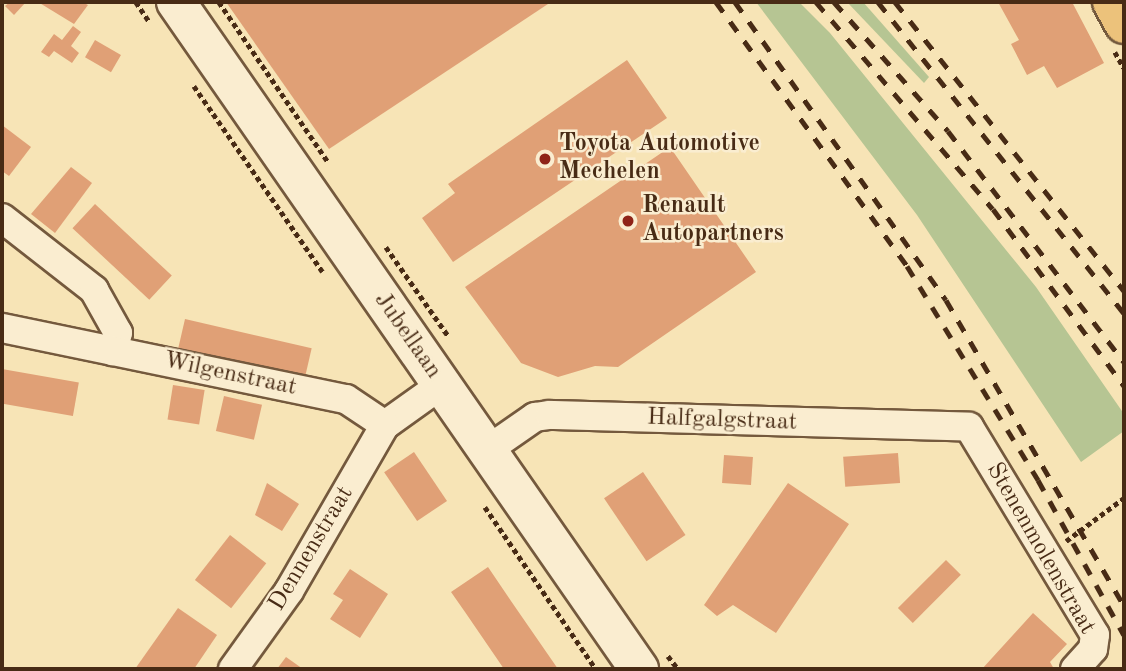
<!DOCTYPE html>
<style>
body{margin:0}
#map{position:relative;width:1126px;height:671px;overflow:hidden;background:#f7e4b6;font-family:"Old Standard TT",serif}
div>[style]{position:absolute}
.green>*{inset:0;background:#b6c593}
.building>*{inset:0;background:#e0a076;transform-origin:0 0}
.path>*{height:4.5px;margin-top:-2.25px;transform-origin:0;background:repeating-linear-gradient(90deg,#482b15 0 5px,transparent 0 8.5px)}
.roads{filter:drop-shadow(2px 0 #74593d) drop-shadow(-2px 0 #74593d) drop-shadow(0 2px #74593d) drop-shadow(0 -2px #74593d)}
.minor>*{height:28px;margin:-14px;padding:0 14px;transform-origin:14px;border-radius:14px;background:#faedd0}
.secondary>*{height:38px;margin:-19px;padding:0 19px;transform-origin:19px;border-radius:19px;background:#faedd0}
.primary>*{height:38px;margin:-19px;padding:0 19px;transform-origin:19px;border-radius:19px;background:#ecc27b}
.rail>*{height:5px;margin-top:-2.5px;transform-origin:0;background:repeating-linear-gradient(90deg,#482b15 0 12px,transparent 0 24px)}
.dots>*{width:19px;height:19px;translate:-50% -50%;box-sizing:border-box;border:4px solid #faedd0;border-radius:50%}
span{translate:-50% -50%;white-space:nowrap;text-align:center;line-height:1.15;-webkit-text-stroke:5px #faedd0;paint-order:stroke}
.poi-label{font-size:24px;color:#482b15;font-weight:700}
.left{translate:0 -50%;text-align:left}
.street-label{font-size:24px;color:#482b15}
.frame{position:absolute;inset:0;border:4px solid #482b15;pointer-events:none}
</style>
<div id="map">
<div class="green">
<i style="clip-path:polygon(756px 2px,799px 2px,830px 33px,1036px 287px,1124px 414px,1124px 431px,1081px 462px,917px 215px)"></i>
<i style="clip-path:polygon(847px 2px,863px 2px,929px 77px,924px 83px)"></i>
</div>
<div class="building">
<i style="clip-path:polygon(10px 2px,26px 2px,14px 15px,5px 6px)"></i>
<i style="clip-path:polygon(38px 2px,82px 2px,88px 5px,74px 24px)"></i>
<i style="clip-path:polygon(226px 2px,551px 2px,329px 149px)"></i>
<i style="clip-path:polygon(998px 2px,1072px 2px,1104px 63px,1057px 88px,1044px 66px,1027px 75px,1011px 44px,1019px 40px)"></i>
<i style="clip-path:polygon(73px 26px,81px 32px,71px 46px,79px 53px,72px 63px,54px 51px,49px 57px,41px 52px,54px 34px,62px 40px)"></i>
<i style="left:95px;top:40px;width:30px;height:20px;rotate:30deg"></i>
<i style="clip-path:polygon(627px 60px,667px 118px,453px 262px,422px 218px,455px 193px,448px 184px)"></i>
<i style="clip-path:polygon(2px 125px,31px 147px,9px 176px,2px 171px)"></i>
<i style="clip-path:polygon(670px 147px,756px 272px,618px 367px,595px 366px,558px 377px,521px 363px,465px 287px)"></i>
<i style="clip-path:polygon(71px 167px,92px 183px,55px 233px,31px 214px)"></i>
<i style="left:95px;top:204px;width:105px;height:33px;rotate:43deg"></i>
<i style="left:185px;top:319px;width:130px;height:32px;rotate:13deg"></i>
<i style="left:2px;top:369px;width:78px;height:34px;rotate:10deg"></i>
<i style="left:173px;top:385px;width:32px;height:35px;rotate:9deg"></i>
<i style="left:224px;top:396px;width:39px;height:36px;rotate:13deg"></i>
<i style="left:414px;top:452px;width:59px;height:36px;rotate:56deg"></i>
<i style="left:898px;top:453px;width:30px;height:55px;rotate:86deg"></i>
<i style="left:724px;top:455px;width:29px;height:28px;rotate:4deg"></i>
<i style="left:643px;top:472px;width:76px;height:47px;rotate:56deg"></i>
<i style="clip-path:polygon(267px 483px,299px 504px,282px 531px,255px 515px)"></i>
<i style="clip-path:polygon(788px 483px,849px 524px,776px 633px,733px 605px,717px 616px,704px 605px)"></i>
<i style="left:230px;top:535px;width:46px;height:57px;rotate:38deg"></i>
<i style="left:946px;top:560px;width:21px;height:68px;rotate:45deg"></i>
<i style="clip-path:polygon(488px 567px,511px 601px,558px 669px,504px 669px,465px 612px,451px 592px)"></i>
<i style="clip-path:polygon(350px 569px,388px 594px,360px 638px,330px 619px,343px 600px,333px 594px)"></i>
<i style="clip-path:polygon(178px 608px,217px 635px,194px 669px,135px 669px)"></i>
<i style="clip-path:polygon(1033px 613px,1067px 644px,1050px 662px,1054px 669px,982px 669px)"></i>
<i style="clip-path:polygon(286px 657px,303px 669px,277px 669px)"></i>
</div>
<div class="path">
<i style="left:136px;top:2px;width:23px;rotate:56deg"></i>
<i style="left:219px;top:2px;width:194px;rotate:55.7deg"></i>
<i style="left:1115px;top:52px;width:18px;rotate:61deg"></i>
<i style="left:194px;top:86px;width:226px;rotate:55.3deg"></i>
<i style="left:386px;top:247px;width:110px;rotate:55deg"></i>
<i style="left:485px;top:507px;width:196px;rotate:55.6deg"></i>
<i style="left:1066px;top:541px;width:72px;rotate:-36.6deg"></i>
<i style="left:668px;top:656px;width:16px;rotate:52deg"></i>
</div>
<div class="roads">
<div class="minor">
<i style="left:2px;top:218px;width:117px;rotate:38deg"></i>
<i style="left:94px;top:290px;width:49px;rotate:60.8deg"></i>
<i style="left:118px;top:333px;width:19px;rotate:106deg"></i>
<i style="left:2px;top:328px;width:351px;rotate:11.7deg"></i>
<i style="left:346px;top:399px;width:47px;rotate:33.7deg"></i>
<i style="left:385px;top:425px;width:69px;rotate:-35.5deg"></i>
<i style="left:486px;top:451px;width:60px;rotate:-34.8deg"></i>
<i style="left:535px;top:417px;width:15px;rotate:-8deg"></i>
<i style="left:550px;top:415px;width:419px;rotate:1.6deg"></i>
<i style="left:969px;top:427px;width:243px;rotate:58.8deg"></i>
<i style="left:1095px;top:635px;width:14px;rotate:98deg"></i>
<i style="left:1093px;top:649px;width:27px;rotate:132deg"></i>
<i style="left:233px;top:669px;width:96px;rotate:-54.3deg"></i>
<i style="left:289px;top:591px;width:192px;rotate:-60deg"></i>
</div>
<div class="secondary">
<i style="left:176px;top:2px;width:812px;rotate:55.23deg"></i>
</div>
<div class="primary">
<i style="left:1112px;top:2px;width:25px;rotate:61deg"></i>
</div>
</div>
<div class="rail">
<i style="left:716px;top:2px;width:326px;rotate:54.1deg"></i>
<i style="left:907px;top:266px;width:251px;rotate:58.5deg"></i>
<i style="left:1038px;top:480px;width:177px;rotate:61deg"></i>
<i style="left:735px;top:2px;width:365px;rotate:54.7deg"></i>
<i style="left:946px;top:300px;width:354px;rotate:59.8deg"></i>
<i style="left:816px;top:2px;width:272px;rotate:49.5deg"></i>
<i style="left:993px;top:209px;width:220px;rotate:53.5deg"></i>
<i style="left:834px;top:2px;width:172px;rotate:48.5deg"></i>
<i style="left:948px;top:131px;width:290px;rotate:52.7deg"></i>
<i style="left:878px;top:2px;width:397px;rotate:51.7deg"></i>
<i style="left:895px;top:2px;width:369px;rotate:51.6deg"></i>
</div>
<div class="dots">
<i style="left:545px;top:159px;background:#8f2418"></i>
<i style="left:628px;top:221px;background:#8f2418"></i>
</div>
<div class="poi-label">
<span class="left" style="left:559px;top:159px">Toyota Automotive<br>Mechelen</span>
<span class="left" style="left:642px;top:221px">Renault<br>Autopartners</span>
</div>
<div class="street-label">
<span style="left:407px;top:336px;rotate:55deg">Jubellaan</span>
<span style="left:230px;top:375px;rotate:12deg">Wilgenstraat</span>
<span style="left:722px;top:421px;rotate:2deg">Halfgalgstraat</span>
<span style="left:312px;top:549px;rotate:-59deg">Dennenstraat</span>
<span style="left:1040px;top:549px;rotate:60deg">Stenenmolenstraat</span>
</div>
<div class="frame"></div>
</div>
